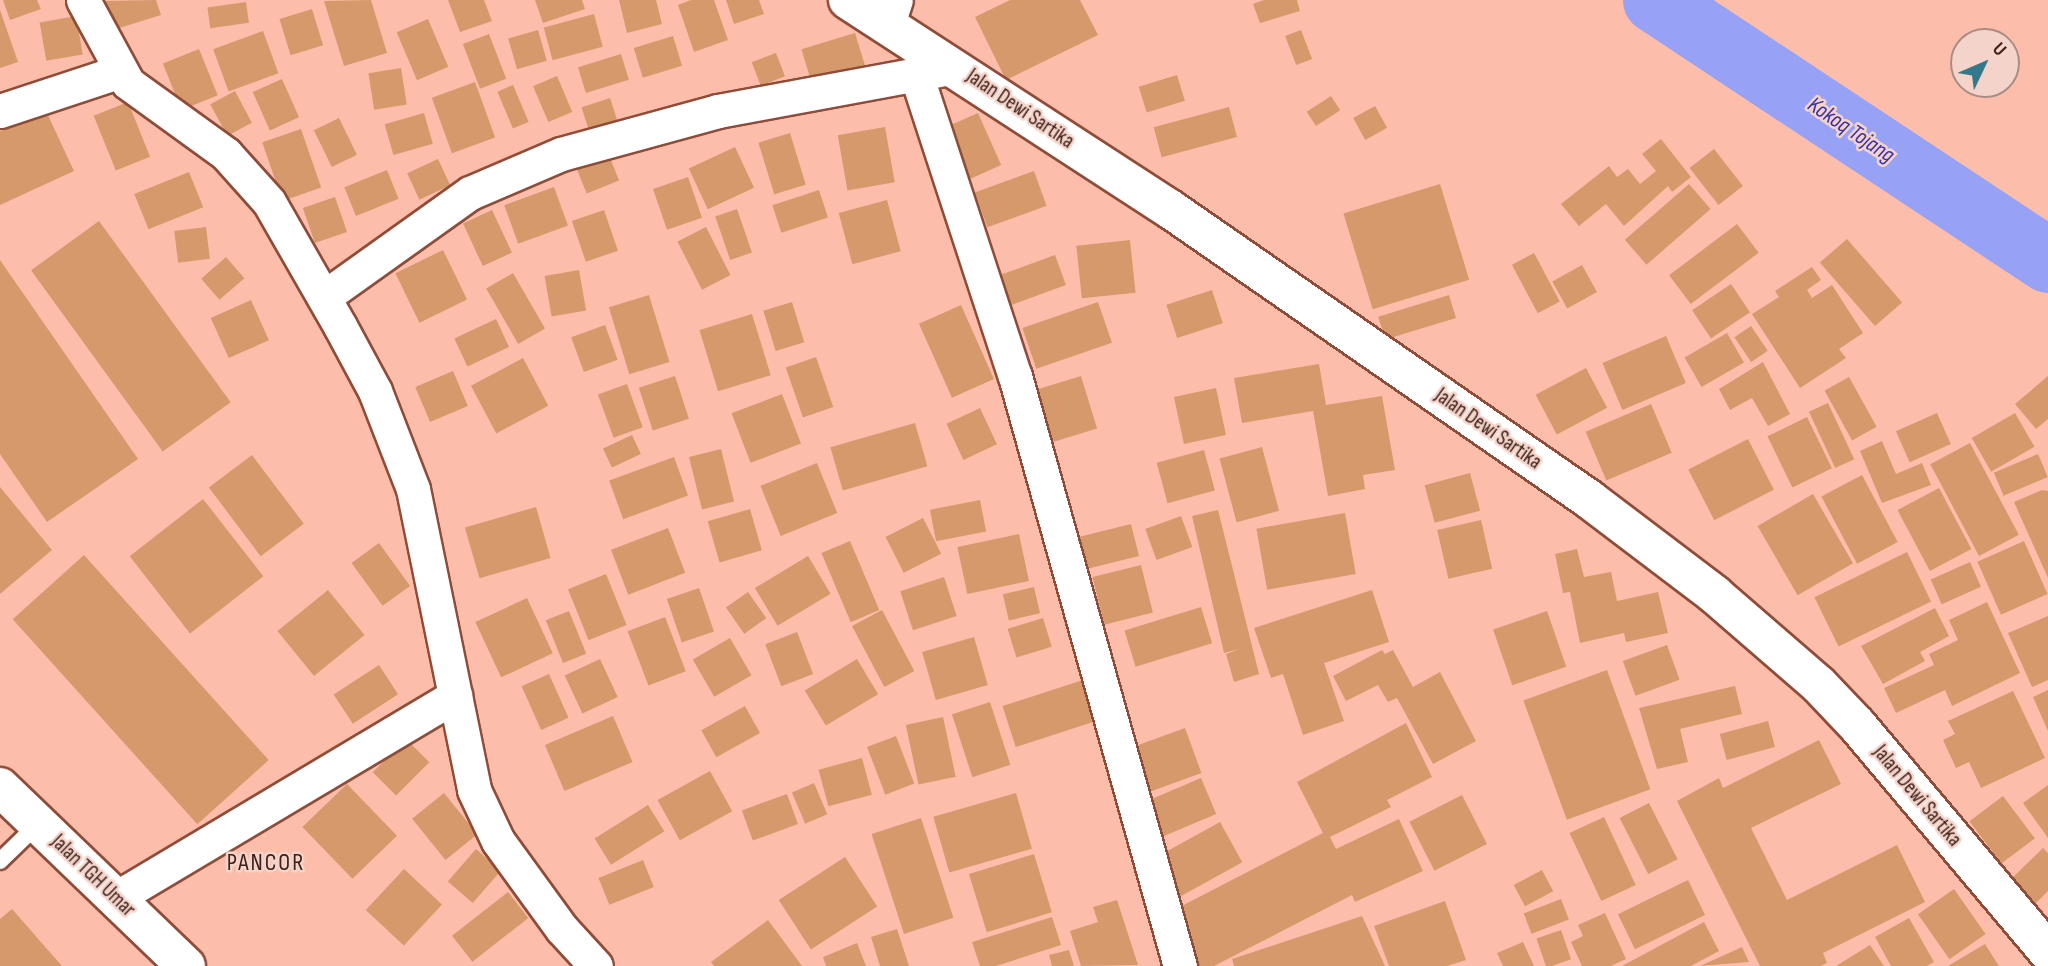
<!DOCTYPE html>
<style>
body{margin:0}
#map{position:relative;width:2048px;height:966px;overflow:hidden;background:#fcbeab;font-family:"Sofia Sans Condensed",sans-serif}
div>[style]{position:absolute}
.river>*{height:65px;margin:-32.5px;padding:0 32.5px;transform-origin:32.5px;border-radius:32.5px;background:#97a2f7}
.building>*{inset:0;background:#d6996b;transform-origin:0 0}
.roads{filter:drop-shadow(2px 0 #8f4c38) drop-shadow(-2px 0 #8f4c38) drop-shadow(0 2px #8f4c38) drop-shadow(0 -2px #8f4c38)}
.service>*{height:16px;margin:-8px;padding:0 8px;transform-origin:8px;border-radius:8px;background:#fff}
.minor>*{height:33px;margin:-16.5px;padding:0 16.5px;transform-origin:16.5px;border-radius:16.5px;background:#fff}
.tertiary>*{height:38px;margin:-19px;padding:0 19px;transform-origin:19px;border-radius:19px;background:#fff}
.primary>*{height:38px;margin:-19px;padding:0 19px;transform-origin:19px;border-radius:19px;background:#fff}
span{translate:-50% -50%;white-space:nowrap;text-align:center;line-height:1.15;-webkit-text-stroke:5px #f4d4ca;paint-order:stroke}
.street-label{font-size:21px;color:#3d2018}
.water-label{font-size:23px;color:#3a32ab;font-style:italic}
.quarter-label{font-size:24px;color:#3d2018;letter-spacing:2px}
.north{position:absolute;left:1950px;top:28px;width:70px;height:70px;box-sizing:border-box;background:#f4d4ca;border:2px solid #ab8c83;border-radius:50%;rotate:46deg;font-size:19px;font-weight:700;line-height:28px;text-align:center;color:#3d2018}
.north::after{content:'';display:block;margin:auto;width:24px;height:32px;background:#357889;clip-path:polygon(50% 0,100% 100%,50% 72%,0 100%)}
</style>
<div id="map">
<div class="river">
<i style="left:1655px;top:0;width:471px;rotate:33.5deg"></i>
</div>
<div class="building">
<i style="clip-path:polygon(3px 0,37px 0,41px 9px,10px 20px)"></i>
<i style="clip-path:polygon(156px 0,161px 15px,113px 30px,104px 1px)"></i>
<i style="clip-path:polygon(371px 0,387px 53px,344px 66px,324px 1px)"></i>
<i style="clip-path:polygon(448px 0,484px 0,492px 21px,460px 32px)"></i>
<i style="clip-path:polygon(535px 0,582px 0,585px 9px,543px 23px)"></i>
<i style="clip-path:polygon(619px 0,656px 0,662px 24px,627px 33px)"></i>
<i style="clip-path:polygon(691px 0,714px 0,728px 40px,694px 52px,678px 5px)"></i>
<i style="clip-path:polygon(726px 0,759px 0,764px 14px,734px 24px)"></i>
<i style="clip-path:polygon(1010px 0,1080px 0,1098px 35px,1006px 80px,975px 17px)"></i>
<i style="clip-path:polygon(1264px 0,1297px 0,1300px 11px,1260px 23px,1253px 4px)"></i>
<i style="left:246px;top:2px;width:21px;height:39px;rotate:82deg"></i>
<i style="left:312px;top:9px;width:38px;height:34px;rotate:73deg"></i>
<i style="clip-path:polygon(0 10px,18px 62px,0 68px)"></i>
<i style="left:594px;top:14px;width:34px;height:52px;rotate:75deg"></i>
<i style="left:76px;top:16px;width:39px;height:37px;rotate:80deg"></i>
<i style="left:428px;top:19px;width:52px;height:34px;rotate:67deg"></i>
<i style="left:538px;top:30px;width:32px;height:31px;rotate:74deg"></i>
<i style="left:1301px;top:30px;width:31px;height:17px;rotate:69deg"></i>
<i style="left:263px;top:31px;width:45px;height:53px;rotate:70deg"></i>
<i style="left:855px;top:33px;width:44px;height:56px;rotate:73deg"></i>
<i style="left:489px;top:34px;width:48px;height:28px;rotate:69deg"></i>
<i style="left:673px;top:36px;width:31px;height:41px;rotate:73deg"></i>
<i style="left:199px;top:49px;width:50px;height:39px;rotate:68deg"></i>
<i style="left:776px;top:53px;width:25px;height:26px;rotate:69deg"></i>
<i style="left:621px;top:54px;width:27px;height:45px;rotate:73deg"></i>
<i style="left:401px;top:68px;width:37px;height:33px;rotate:81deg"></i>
<i style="left:1177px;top:75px;width:27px;height:40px;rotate:73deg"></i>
<i style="left:557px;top:76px;width:39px;height:26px;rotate:67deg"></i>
<i style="left:282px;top:79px;width:42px;height:32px;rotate:66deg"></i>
<i style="left:475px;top:82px;width:59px;height:46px;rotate:70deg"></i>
<i style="left:513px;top:85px;width:40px;height:17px;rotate:67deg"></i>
<i style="left:235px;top:91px;width:36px;height:28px;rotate:62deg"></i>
<i style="left:1331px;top:96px;width:17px;height:29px;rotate:57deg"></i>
<i style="left:610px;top:98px;width:33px;height:30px;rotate:72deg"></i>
<i style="left:128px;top:102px;width:59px;height:37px;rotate:68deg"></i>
<i style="left:1375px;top:106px;width:25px;height:25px;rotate:61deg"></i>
<i style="left:1229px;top:107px;width:31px;height:78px;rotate:75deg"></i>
<i style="clip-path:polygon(46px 111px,74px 171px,0 205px,0 131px)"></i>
<i style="left:424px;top:113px;width:32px;height:41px;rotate:74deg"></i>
<i style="left:978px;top:113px;width:57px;height:39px;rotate:66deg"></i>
<i style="left:339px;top:118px;width:41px;height:28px;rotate:64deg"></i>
<i style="left:885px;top:127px;width:56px;height:48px;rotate:80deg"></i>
<i style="left:301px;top:129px;width:62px;height:41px;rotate:71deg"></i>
<i style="left:790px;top:133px;width:54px;height:33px;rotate:73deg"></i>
<i style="clip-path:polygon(1661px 139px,1691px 177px,1672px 192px,1668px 186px,1624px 226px,1606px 204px,1579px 226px,1561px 204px,1609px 166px,1617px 177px,1628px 169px,1640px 184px,1656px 171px,1642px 154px)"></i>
<i style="left:735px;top:147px;width:45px;height:51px;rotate:65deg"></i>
<i style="left:606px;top:148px;width:35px;height:35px;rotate:68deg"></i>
<i style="left:1714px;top:149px;width:47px;height:31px;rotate:52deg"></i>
<i style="left:438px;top:159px;width:29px;height:34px;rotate:65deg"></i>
<i style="left:387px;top:170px;width:31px;height:46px;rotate:68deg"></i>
<i style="left:1034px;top:171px;width:37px;height:63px;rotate:70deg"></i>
<i style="left:189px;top:172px;width:38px;height:59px;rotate:68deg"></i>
<i style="left:688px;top:177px;width:43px;height:37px;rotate:71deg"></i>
<i style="left:1440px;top:184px;width:100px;height:101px;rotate:73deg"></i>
<i style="left:1689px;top:184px;width:33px;height:85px;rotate:49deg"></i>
<i style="left:554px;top:187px;width:41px;height:53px;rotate:70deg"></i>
<i style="left:819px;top:190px;width:29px;height:49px;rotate:72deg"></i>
<i style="left:335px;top:197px;width:37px;height:34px;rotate:71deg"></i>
<i style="left:887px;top:200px;width:53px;height:50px;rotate:75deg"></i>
<i style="left:737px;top:209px;width:46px;height:23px;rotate:71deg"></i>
<i style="left:492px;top:210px;width:47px;height:32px;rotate:65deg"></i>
<i style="left:604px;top:210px;width:43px;height:34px;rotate:71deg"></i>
<i style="left:99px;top:221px;width:224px;height:84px;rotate:54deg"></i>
<i style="left:1737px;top:224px;width:36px;height:85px;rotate:53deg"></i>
<i style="left:206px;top:227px;width:32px;height:32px;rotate:83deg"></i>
<i style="left:706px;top:227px;width:54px;height:32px;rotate:63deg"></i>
<i style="left:1847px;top:239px;width:84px;height:36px;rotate:49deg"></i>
<i style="left:1130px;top:240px;width:53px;height:54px;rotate:84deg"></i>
<i style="left:443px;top:250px;width:55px;height:53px;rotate:64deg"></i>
<i style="left:1534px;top:253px;width:55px;height:25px;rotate:62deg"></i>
<i style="left:1055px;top:255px;width:32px;height:69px;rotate:70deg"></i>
<i style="left:226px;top:257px;width:28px;height:33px;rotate:49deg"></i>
<i style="clip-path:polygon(0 260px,138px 459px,47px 522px,0 454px)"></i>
<i style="left:1582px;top:265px;width:31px;height:34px;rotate:61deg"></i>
<i style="clip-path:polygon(1812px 267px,1821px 280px,1807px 290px,1812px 298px,1832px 285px,1863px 333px,1839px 349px,1846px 358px,1800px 388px,1752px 314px,1779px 297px,1775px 291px)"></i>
<i style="left:579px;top:270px;width:41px;height:35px;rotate:80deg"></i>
<i style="left:513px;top:273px;width:64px;height:31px;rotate:60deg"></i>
<i style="left:1731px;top:284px;width:34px;height:47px;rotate:56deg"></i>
<i style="left:1212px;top:290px;width:35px;height:48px;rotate:72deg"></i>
<i style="left:649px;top:295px;width:70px;height:42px;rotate:73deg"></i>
<i style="left:1449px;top:295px;width:24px;height:74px;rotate:73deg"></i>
<i style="left:251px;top:300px;width:44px;height:44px;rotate:66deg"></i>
<i style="left:792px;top:302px;width:42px;height:30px;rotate:73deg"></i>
<i style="left:1098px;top:302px;width:43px;height:80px;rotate:71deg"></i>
<i style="left:961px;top:305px;width:81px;height:46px;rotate:66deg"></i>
<i style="left:752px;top:314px;width:64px;height:55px;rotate:73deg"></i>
<i style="left:496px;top:319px;width:31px;height:46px;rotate:65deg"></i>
<i style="left:605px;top:325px;width:37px;height:36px;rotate:70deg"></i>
<i style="left:1751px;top:326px;width:30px;height:20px;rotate:56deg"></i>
<i style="left:1727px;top:333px;width:34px;height:49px;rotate:60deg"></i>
<i style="left:1666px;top:336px;width:51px;height:69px;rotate:67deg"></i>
<i style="left:816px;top:357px;width:53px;height:32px;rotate:71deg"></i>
<i style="left:523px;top:358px;width:54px;height:59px;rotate:62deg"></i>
<i style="clip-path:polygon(1763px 362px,1790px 414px,1768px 426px,1752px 398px,1730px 410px,1719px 389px)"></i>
<i style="clip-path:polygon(1319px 364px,1326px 405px,1382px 396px,1395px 470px,1363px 475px,1365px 489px,1328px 496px,1313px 411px,1242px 423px,1234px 378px)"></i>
<i style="left:1586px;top:368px;width:45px;height:57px;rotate:62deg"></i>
<i style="left:453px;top:371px;width:38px;height:41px;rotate:67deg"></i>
<i style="left:675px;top:376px;width:45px;height:38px;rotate:72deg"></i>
<i style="left:1081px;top:376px;width:55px;height:58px;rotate:73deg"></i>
<i style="clip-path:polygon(2048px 376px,2048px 419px,2036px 429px,2015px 404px)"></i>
<i style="left:1849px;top:377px;width:57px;height:28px;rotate:61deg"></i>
<i style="left:627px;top:384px;width:46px;height:31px;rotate:70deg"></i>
<i style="left:1216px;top:388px;width:48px;height:43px;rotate:78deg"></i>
<i style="left:782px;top:394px;width:53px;height:54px;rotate:69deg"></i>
<i style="left:1828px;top:403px;width:62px;height:21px;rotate:65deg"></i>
<i style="left:1651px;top:404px;width:53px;height:71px;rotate:67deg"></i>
<i style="left:980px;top:408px;width:40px;height:37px;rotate:65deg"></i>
<i style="left:1937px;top:413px;width:34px;height:45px;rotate:66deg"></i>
<i style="left:2015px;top:413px;width:39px;height:50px;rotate:60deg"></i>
<i style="left:1807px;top:417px;width:57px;height:44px;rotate:64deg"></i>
<i style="left:915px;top:423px;width:45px;height:88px;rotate:74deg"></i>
<i style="left:632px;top:435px;width:21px;height:32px;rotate:65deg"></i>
<i style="left:1748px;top:439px;width:57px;height:67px;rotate:63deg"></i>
<i style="clip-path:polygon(1882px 441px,1896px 474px,1922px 463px,1931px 485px,1882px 503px,1860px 451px)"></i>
<i style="left:1970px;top:443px;width:104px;height:45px;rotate:62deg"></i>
<i style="left:1262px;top:447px;width:66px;height:44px;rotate:75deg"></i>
<i style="left:721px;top:449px;width:54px;height:33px;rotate:76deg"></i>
<i style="left:1204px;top:450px;width:42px;height:49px;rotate:75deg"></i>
<i style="left:2038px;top:454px;width:25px;height:48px;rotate:67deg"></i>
<i style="left:252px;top:455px;width:86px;height:54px;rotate:53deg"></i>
<i style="left:674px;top:457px;width:41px;height:69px;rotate:70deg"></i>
<i style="left:817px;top:463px;width:54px;height:61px;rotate:68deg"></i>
<i style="left:1470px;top:473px;width:39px;height:47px;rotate:75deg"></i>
<i style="left:1862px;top:475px;width:76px;height:46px;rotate:62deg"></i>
<i style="clip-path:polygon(0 487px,52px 550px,0 594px)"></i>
<i style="left:1939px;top:488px;width:69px;height:47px;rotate:62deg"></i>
<i style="clip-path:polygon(2042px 490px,2048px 491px,2048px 578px,2014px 502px)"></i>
<i style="left:1813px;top:494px;width:80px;height:64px;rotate:60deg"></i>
<i style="left:203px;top:499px;width:98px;height:93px;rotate:52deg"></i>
<i style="left:980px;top:500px;width:32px;height:51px;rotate:79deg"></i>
<i style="left:536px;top:507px;width:53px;height:74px;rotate:74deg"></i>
<i style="left:750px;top:509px;width:43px;height:44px;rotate:74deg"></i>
<i style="clip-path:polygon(1218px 510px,1259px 674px,1234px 682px,1226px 654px,1240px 649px,1224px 653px,1192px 516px)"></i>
<i style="left:1345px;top:513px;width:62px;height:90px;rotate:80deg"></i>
<i style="left:1181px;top:516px;width:33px;height:38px;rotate:70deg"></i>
<i style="left:923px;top:518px;width:40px;height:42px;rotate:63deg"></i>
<i style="left:1481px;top:520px;width:50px;height:45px;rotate:77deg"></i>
<i style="left:1131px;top:524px;width:33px;height:55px;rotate:76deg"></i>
<i style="left:668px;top:528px;width:48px;height:61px;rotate:69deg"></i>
<i style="left:1019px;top:534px;width:48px;height:63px;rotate:78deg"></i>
<i style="left:850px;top:541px;width:75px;height:31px;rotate:67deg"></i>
<i style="left:2024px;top:541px;width:58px;height:51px;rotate:66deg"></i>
<i style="left:379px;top:543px;width:53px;height:34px;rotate:54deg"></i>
<i style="clip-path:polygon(1577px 549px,1584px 577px,1611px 572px,1617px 601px,1658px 592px,1668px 633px,1626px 642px,1624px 633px,1580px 643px,1570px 592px,1563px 593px,1555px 554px)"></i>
<i style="left:1907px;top:552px;width:55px;height:103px;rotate:64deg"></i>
<i style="left:84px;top:555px;width:276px;height:96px;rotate:48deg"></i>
<i style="left:808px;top:556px;width:44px;height:62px;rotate:59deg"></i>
<i style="left:1970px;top:562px;width:27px;height:43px;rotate:66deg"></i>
<i style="left:1141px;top:565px;width:49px;height:50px;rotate:76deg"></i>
<i style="left:606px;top:574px;width:55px;height:41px;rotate:68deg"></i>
<i style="left:944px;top:577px;width:41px;height:46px;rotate:72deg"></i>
<i style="left:1034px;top:587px;width:27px;height:32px;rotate:77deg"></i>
<i style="left:699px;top:588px;width:46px;height:34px;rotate:71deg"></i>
<i style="left:328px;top:590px;width:58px;height:65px;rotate:51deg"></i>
<i style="clip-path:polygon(1372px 590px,1389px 642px,1324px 663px,1344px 721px,1303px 735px,1283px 674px,1271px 678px,1254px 628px)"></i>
<i style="left:748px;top:592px;width:32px;height:27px;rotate:55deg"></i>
<i style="left:527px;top:598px;width:61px;height:57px;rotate:65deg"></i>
<i style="clip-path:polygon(1987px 602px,2020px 673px,1952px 706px,1945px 690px,1896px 713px,1884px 688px,1934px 665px,1929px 654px,1958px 640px,1949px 620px)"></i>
<i style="left:1201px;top:607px;width:38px;height:80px;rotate:73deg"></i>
<i style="clip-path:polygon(1935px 608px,1949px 636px,1920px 652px,1925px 661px,1883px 684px,1861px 646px)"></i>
<i style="left:882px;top:610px;width:69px;height:34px;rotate:62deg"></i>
<i style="left:569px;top:611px;width:46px;height:25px;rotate:68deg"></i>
<i style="left:1547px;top:611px;width:59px;height:57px;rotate:71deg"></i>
<i style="clip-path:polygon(2048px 616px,2048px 680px,2032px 687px,2008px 633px)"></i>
<i style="left:665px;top:617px;width:58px;height:40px;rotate:69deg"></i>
<i style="left:1043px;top:618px;width:30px;height:37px;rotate:73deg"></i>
<i style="left:797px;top:632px;width:45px;height:34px;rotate:69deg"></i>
<i style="left:974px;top:637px;width:50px;height:54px;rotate:74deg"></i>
<i style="left:730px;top:638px;width:43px;height:43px;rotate:60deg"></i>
<i style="left:1667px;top:645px;width:37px;height:47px;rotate:70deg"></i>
<i style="clip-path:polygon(1382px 650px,1385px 654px,1393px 650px,1413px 687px,1440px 672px,1476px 741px,1433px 764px,1397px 698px,1388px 702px,1378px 685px,1346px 701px,1333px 676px)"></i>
<i style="left:600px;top:659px;width:42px;height:39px;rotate:65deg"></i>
<i style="left:857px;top:659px;width:41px;height:61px;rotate:59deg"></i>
<i style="left:379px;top:665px;width:35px;height:54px;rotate:57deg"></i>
<i style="left:1607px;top:670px;width:127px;height:89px;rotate:70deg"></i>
<i style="left:549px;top:674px;width:48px;height:30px;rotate:66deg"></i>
<i style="left:1089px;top:678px;width:43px;height:91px;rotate:72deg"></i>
<i style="clip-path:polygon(1735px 686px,1742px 714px,1680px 729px,1688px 762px,1657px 769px,1639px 708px)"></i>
<i style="clip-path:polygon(2048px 690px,2048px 731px,2033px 697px)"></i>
<i style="clip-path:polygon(2013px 691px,2045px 758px,1981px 788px,1969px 762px,1956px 768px,1943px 740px,1955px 734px,1948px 721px)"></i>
<i style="left:990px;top:702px;width:66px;height:40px;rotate:72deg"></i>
<i style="left:745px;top:706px;width:31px;height:50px;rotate:61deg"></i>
<i style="left:613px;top:716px;width:50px;height:74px;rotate:67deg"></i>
<i style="left:943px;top:717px;width:61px;height:38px;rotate:78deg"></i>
<i style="left:1768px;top:721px;width:27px;height:50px;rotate:75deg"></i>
<i style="clip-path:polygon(1406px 723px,1432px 777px,1387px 800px,1391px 807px,1330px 837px,1336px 849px,1399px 819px,1423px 871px,1355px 902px,1352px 895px,1214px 966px,1198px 966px,1170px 912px,1323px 833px,1297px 782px)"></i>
<i style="left:1185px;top:728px;width:48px;height:65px;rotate:70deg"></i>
<i style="left:896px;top:736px;width:51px;height:31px;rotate:69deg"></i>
<i style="left:406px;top:739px;width:33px;height:47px;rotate:45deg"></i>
<i style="clip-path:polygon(1819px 740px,1841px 784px,1751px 828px,1787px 900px,1897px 845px,1925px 902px,1823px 953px,1827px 963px,1821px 966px,1760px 966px,1677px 801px,1719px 778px,1723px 788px)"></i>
<i style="left:862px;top:758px;width:38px;height:45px;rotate:75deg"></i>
<i style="left:710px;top:771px;width:46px;height:60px;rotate:61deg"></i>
<i style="left:1201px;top:778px;width:39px;height:69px;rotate:67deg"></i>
<i style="left:814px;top:783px;width:34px;height:24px;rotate:67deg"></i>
<i style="left:347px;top:784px;width:72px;height:62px;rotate:46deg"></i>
<i style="clip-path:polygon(2048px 785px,2048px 838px,2023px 803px)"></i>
<i style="left:444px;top:793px;width:53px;height:41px;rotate:51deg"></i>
<i style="left:1016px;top:793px;width:58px;height:86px;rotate:74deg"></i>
<i style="left:787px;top:794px;width:32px;height:48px;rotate:70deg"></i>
<i style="left:1462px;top:795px;width:55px;height:59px;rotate:63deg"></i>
<i style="left:2003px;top:796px;width:53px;height:42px;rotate:53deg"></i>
<i style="left:1649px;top:803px;width:63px;height:33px;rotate:63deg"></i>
<i style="left:648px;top:805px;width:31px;height:63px;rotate:58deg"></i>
<i style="left:1604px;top:817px;width:75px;height:38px;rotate:65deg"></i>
<i style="left:921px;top:818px;width:105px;height:52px;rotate:72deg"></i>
<i style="left:1220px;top:822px;width:46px;height:75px;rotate:61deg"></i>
<i style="clip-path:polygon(2043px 848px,2048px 853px,2048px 891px,2033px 906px,2009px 881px)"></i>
<i style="left:476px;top:849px;width:33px;height:43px;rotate:41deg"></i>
<i style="left:1034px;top:854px;width:61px;height:68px;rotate:73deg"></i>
<i style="left:845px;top:857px;width:59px;height:79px;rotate:57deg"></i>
<i style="left:643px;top:860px;width:29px;height:48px;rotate:68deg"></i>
<i style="left:404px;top:869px;width:52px;height:56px;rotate:43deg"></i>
<i style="left:1542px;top:870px;width:24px;height:32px;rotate:62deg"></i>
<i style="left:1688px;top:880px;width:39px;height:78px;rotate:64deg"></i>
<i style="left:1954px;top:889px;width:55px;height:44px;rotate:55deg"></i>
<i style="left:508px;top:892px;width:33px;height:71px;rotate:52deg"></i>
<i style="left:1561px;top:899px;width:22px;height:40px;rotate:69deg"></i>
<i style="clip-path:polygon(1117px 900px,1138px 965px,1081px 966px,1070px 931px,1098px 922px,1093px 907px)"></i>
<i style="clip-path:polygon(1445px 901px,1466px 960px,1447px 966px,1389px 966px,1374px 926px)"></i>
<i style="clip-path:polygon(12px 909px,62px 966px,0 966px,0 919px)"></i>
<i style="clip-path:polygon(1605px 913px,1626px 959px,1611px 966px,1582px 966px,1571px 942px,1583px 936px,1578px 925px)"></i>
<i style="clip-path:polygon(1362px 916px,1385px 966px,1234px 966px,1232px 959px)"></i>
<i style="clip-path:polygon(1052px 917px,1061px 945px,996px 966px,980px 966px,972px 942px)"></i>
<i style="clip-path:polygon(1909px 918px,1934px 962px,1927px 966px,1891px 966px,1875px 937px)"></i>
<i style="clip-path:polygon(768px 920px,802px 966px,714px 966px,711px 962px)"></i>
<i style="clip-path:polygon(1704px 922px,1719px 951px,1691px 966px,1622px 966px)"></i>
<i style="clip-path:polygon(897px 929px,909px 966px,880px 966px,871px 937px)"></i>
<i style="left:1561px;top:930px;width:31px;height:26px;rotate:71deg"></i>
<i style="clip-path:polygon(1523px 942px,1534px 966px,1503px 966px,1497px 953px)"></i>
<i style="clip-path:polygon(857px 943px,866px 966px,826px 966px,823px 957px)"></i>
<i style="clip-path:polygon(1985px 944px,1999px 966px,1948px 966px)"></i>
<i style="clip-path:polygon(1870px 945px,1884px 966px,1836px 966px)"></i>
<i style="clip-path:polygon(1742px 947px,1749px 962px,1700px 966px)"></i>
<i style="clip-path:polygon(1069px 950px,1074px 966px,1052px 966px,1049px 955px)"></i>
</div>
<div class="roads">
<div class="service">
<i style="left:0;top:861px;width:53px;rotate:-44.2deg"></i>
</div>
<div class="minor">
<i style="left:83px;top:0;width:94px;rotate:61.5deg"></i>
<i style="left:128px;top:83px;width:121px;rotate:35.9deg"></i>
<i style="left:226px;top:154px;width:64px;rotate:48.1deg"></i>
<i style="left:269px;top:202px;width:143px;rotate:60.2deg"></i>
<i style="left:340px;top:326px;width:74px;rotate:61.7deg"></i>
<i style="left:375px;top:391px;width:105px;rotate:68.8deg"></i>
<i style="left:413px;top:489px;width:307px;rotate:78.5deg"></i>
<i style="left:474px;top:790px;width:56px;rotate:64.8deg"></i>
<i style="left:498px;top:841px;width:109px;rotate:54deg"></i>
<i style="left:562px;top:929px;width:50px;rotate:47.4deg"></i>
<i style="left:888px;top:24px;width:25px;rotate:-72deg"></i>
<i style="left:916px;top:74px;width:318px;rotate:71.9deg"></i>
<i style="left:1015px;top:376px;width:613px;rotate:74.38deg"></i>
<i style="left:0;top:111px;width:124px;rotate:-18.3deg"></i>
<i style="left:324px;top:297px;width:179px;rotate:-35.5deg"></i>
<i style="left:470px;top:193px;width:99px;rotate:-23.2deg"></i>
<i style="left:561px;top:154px;width:163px;rotate:-15.3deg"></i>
<i style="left:718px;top:111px;width:225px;rotate:-10.5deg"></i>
<i style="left:116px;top:898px;width:395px;rotate:-30.8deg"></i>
</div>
<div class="tertiary">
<i style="left:848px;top:0;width:384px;rotate:33deg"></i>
<i style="left:1170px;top:209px;width:510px;rotate:34.69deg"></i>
<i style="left:1589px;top:499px;width:157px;rotate:37.2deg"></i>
<i style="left:1714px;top:594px;width:139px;rotate:40.9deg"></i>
<i style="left:1819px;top:685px;width:55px;rotate:46.5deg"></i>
<i style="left:1857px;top:725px;width:297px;rotate:49.9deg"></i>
</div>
<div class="primary">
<i style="left:0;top:787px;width:258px;rotate:43.9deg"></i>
</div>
</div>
<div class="street-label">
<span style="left:1020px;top:109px;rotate:34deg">Jalan Dewi Sartika</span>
<span style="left:1488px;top:429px;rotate:35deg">Jalan Dewi Sartika</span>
<span style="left:1917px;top:796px;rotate:50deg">Jalan Dewi Sartika</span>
<span style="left:93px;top:876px;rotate:44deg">Jalan TGH Umar</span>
</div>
<div class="water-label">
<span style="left:1851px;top:130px;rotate:34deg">Kokoq Tojang</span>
</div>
<div class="quarter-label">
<span style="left:266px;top:863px">PANCOR</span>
</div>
<div class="north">U</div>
</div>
